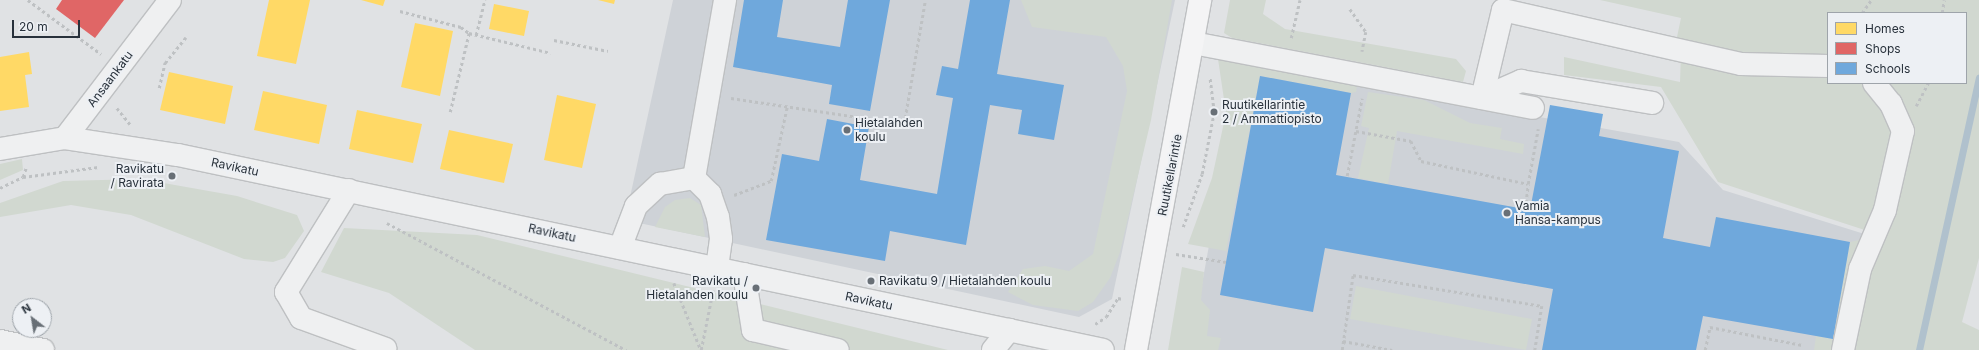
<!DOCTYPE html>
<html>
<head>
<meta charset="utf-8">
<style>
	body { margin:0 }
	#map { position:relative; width:1979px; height:350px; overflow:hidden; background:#e0e2e4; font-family:Inter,sans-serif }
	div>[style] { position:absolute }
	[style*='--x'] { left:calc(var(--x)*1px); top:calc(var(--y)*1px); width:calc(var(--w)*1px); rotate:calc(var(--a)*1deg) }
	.built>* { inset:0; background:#ced2d7 }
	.green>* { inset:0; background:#d1d8d0 }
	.homes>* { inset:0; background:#ffd966 }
	.shops>* { inset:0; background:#e06666 }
	.schools>* { inset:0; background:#6fa8dc }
	.stream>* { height:7px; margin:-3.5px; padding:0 3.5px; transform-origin:3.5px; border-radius:3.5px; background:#b0c1cd }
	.path>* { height:2.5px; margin-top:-1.25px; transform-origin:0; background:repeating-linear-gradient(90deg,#bec1c3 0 3px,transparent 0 6px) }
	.roads { filter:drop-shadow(1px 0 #bec0c2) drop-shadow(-1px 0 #bec0c2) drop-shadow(0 1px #bec0c2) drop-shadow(0 -1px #bec0c2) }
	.minor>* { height:22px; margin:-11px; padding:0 11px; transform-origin:11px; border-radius:11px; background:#eff0f1 }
	.major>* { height:22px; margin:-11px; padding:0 11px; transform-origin:11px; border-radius:11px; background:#f4f4f5 }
	.dots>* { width:11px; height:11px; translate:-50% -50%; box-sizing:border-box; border:2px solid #edf0f4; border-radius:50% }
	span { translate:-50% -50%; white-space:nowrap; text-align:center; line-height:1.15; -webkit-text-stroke:4px #edf0f4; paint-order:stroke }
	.street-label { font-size:12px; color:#28313b }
	.poi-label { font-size:12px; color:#28313b }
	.left { translate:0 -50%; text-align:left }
	.right { translate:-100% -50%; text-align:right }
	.legend { position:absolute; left:1827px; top:12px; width:140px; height:72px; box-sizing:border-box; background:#edf0f4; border:1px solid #9ea4aa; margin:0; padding:5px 7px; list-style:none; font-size:12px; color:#28313b }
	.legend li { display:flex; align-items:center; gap:8px; height:20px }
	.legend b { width:20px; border:1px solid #9ea4aa }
	.north { position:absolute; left:12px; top:298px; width:40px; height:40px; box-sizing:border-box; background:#edf0f4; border:1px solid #9ea4aa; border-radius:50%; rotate:329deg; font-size:11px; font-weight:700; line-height:16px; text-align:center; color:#28313b }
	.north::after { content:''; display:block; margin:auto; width:14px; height:18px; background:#686f76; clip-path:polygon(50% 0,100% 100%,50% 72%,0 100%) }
	.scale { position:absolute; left:12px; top:20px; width:68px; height:18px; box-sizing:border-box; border:2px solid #28313b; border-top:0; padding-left:5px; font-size:12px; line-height:14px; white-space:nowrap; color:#28313b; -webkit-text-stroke:3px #edf0f4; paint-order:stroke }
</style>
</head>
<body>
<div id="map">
	<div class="built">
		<i style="clip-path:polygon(673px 0,1175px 0,1112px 299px,1079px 317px,625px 220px)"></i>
		<i style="clip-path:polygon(1242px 64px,1679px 142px,1723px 190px,1874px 237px,1856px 350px,1190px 350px)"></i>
	</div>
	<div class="green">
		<i style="clip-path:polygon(1021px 0,1172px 0,1151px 120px,1120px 252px,1110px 278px,1093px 302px,1078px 311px,1033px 305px,1008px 292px,1023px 269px,1045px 266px,1069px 271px,1093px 254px,1127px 91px,1123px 66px,1106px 37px,1032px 27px)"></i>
		<i style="clip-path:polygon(1230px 0,1266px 0,1263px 14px,1285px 29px,1456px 59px,1466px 71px,1463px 82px,1232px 38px,1224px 33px)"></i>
		<i style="clip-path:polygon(evenodd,1600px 0,1979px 0,1979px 258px,1962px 322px,1979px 330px,1979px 350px,1814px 350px,1816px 336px,1833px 339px,1850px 242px,1880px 235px,1718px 182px,1661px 87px,1564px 75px,1564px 57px,1680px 82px,1681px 53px,1677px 37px,1681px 18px,1600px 0,1828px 13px,1966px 13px,1966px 83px,1828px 83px,1828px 13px)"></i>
		<i style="clip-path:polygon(1218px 59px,1358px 80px,1356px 92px,1351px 93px,1260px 76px,1226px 251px,1188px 244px,1212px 178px,1226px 113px)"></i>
		<i style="clip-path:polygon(1368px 92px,1424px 100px,1470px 123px,1502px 128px,1500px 139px,1524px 144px,1523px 154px,1397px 131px,1388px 184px,1358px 178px,1369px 128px,1361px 126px)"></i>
		<i style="clip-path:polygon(22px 159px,23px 170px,0 180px,0 164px)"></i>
		<i style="clip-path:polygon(141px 179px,237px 196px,297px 215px,304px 231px,285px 258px,273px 262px,244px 259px,131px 215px,71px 205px,0 217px,0 203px,63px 181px)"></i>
		<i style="clip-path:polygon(690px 198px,701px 205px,705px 237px,655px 227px,665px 207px,675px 200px)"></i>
		<i style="clip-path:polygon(344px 228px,477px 235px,948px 350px,475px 350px,389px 293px,321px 272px)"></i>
		<i style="clip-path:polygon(1182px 267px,1204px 272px,1201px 300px,1210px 310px,1207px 336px,1221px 338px,1218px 350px,1168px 350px)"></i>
		<i style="clip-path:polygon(1356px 286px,1532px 319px,1526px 350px,1350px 319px)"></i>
	</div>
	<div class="homes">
		<i style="clip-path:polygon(269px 0,310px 0,296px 64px,257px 56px)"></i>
		<i style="clip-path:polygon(361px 0,385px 0,383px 6px)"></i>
		<i style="clip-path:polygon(598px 0,615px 0,614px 4px)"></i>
		<i style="clip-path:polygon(494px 4px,529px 11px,524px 36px,489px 29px)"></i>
		<i style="clip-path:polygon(415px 23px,453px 31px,440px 96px,401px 87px)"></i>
		<i style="clip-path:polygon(29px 52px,32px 74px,25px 75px,29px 107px,0 111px,0 57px)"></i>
		<i style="clip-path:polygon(169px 72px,233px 86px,225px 124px,160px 110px)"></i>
		<i style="clip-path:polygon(263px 91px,327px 105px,319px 144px,254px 130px)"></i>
		<i style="clip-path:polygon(557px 95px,596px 104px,582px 168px,544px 160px)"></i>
		<i style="clip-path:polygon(357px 110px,422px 124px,413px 163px,349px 149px)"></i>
		<i style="clip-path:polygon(449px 130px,513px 144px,504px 183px,440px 169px)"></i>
	</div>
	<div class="shops">
		<i style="clip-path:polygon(62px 0,124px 0,95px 38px,56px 9px)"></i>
	</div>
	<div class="schools">
		<i style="clip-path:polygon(744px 0,783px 0,777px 37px,840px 47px,848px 0,890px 0,870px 111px,829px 104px,832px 85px,733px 67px)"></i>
		<i style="clip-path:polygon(970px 0,1010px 0,997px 74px,1064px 85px,1054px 140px,1018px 134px,1022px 110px,990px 105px,966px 245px,890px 231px,885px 261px,766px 240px,782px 154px,819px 161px,827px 119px,869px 127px,860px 180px,937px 194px,953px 98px,936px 95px,942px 66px,958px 69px)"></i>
		<i style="clip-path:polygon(1260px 76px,1351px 93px,1336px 175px,1530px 210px,1550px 105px,1603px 114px,1599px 136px,1679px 151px,1663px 238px,1710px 247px,1716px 217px,1850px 242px,1833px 339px,1703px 316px,1696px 350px,1542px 350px,1553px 289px,1325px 248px,1313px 312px,1220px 295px)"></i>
	</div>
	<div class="stream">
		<i style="--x:1919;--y:350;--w:279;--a:-77.6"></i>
	</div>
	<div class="path">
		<i style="--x:28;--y:0;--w:91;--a:36.5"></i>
		<i style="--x:1350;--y:9;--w:28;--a:55"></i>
		<i style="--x:1366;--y:32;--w:20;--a:101"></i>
		<i style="--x:400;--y:11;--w:63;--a:14.7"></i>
		<i style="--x:461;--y:27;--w:10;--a:37"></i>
		<i style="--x:1862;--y:13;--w:16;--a:-55"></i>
		<i style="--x:1942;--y:13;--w:13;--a:-81"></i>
		<i style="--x:476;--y:35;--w:36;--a:-76"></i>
		<i style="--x:1291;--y:38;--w:39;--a:-77"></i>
		<i style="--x:554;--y:40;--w:55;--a:11.5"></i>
		<i style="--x:159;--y:88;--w:26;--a:-77"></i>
		<i style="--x:165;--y:63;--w:33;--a:-51"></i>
		<i style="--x:731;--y:98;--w:175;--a:8.5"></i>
		<i style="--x:904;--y:124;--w:125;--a:-80.3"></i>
		<i style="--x:1916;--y:106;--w:26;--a:-62"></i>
		<i style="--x:117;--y:108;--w:21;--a:51"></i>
		<i style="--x:450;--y:112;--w:81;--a:-76.5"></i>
		<i style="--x:469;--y:33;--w:84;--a:13.7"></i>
		<i style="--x:1356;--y:131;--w:56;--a:10.3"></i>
		<i style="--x:1411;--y:141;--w:22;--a:63"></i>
		<i style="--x:1421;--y:161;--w:109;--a:12.1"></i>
		<i style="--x:1528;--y:184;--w:56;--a:-79.7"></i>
		<i style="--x:1347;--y:176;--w:79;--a:-79.1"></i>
		<i style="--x:23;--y:177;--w:9;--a:-72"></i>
		<i style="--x:0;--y:188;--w:25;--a:-26"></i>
		<i style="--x:23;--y:177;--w:76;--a:-7.6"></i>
		<i style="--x:734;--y:195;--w:40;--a:-21"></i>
		<i style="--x:771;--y:181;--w:76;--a:-77.8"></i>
		<i style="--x:1525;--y:209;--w:25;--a:-83"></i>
		<i style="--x:387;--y:223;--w:271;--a:28"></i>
		<i style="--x:1183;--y:227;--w:56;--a:-70.3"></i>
		<i style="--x:1202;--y:174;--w:63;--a:-79"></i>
		<i style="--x:1214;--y:112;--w:34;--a:-97"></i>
		<i style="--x:1176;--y:254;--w:51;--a:9.1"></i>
		<i style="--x:674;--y:283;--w:72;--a:68.1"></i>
		<i style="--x:1095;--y:324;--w:13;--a:-32"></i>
		<i style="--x:1106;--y:317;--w:22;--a:-58"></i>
		<i style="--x:1118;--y:298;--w:5;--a:11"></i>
		<i style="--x:1343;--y:341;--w:50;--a:10.4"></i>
		<i style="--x:701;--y:350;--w:61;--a:-78.7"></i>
		<i style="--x:1342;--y:350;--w:76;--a:-81.7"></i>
		<i style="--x:1353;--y:275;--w:192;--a:9.3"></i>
		<i style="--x:1542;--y:306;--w:45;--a:99"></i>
		<i style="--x:1705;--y:350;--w:24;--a:-78"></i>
		<i style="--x:1710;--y:327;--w:94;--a:11.1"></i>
	</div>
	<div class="roads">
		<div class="minor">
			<i style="--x:1193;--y:43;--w:346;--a:10.8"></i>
			<i style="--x:1482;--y:98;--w:90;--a:-76.6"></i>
			<i style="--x:1503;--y:10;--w:244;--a:12.8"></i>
			<i style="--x:1741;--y:64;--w:87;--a:1.3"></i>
			<i style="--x:1482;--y:98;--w:43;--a:-23.6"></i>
			<i style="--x:1521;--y:81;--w:133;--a:9.5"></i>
			<i style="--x:65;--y:138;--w:173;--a:-52.7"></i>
			<i style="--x:0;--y:149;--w:66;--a:-9.6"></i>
			<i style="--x:65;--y:138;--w:114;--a:8.6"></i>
			<i style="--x:178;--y:155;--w:945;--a:11.9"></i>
			<i style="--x:694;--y:178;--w:181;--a:-80.1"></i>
			<i style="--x:349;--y:190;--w:120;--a:121.7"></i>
			<i style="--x:286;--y:292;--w:30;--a:60"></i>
			<i style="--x:301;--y:318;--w:90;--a:20"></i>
			<i style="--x:620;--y:248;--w:45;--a:-69.1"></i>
			<i style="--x:636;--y:206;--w:33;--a:-43"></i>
			<i style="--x:660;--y:184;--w:35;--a:-10"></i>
			<i style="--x:694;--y:178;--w:23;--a:45"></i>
			<i style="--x:710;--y:194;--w:24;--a:71"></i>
			<i style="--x:718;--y:217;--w:22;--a:82"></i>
			<i style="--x:721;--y:239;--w:29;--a:98"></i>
			<i style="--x:744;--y:274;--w:57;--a:80.9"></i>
			<i style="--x:753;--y:330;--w:87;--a:13.2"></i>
			<i style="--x:0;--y:341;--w:44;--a:11.8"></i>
			<i style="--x:993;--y:350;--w:26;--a:-51"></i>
			<i style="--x:1843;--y:350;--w:83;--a:-78.1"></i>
			<i style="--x:1860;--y:269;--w:64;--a:-67"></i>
			<i style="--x:1885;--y:210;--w:81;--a:-77.2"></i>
			<i style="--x:1903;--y:131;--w:30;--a:-114"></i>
			<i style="--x:1891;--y:104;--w:27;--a:-129"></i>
		</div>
		<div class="major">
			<i style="--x:1136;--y:350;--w:356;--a:-79.6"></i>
		</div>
	</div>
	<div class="dots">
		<i style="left:1214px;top:112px;background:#686f76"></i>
		<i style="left:847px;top:130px;background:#686f76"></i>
		<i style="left:172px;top:176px;background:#686f76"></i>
		<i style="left:1507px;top:213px;background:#686f76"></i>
		<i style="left:871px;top:281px;background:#686f76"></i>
		<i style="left:756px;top:288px;background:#686f76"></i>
	</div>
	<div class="street-label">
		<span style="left:110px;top:79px;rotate:-53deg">Ansaankatu</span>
		<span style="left:235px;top:167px;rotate:12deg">Ravikatu</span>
		<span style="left:1170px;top:175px;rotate:-79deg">Ruutikellarintie</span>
		<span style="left:552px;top:233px;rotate:12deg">Ravikatu</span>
		<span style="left:869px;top:301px;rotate:12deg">Ravikatu</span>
	</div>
	<div class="poi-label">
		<span class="left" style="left:1222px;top:112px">Ruutikellarintie<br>2 / Ammattiopisto</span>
		<span class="left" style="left:855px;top:130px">Hietalahden<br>koulu</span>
		<span class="right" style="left:164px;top:176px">Ravikatu<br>/ Ravirata</span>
		<span class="left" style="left:1515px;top:213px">Vamia<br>Hansa-kampus</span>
		<span class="right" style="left:748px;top:288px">Ravikatu /<br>Hietalahden koulu</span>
		<span class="left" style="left:879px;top:281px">Ravikatu 9 / Hietalahden koulu</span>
	</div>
	<ul class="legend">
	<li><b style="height:11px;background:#ffd966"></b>Homes</li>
	<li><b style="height:11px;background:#e06666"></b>Shops</li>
	<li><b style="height:11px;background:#6fa8dc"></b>Schools</li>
	</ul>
	<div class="north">N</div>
	<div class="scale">20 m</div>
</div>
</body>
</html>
